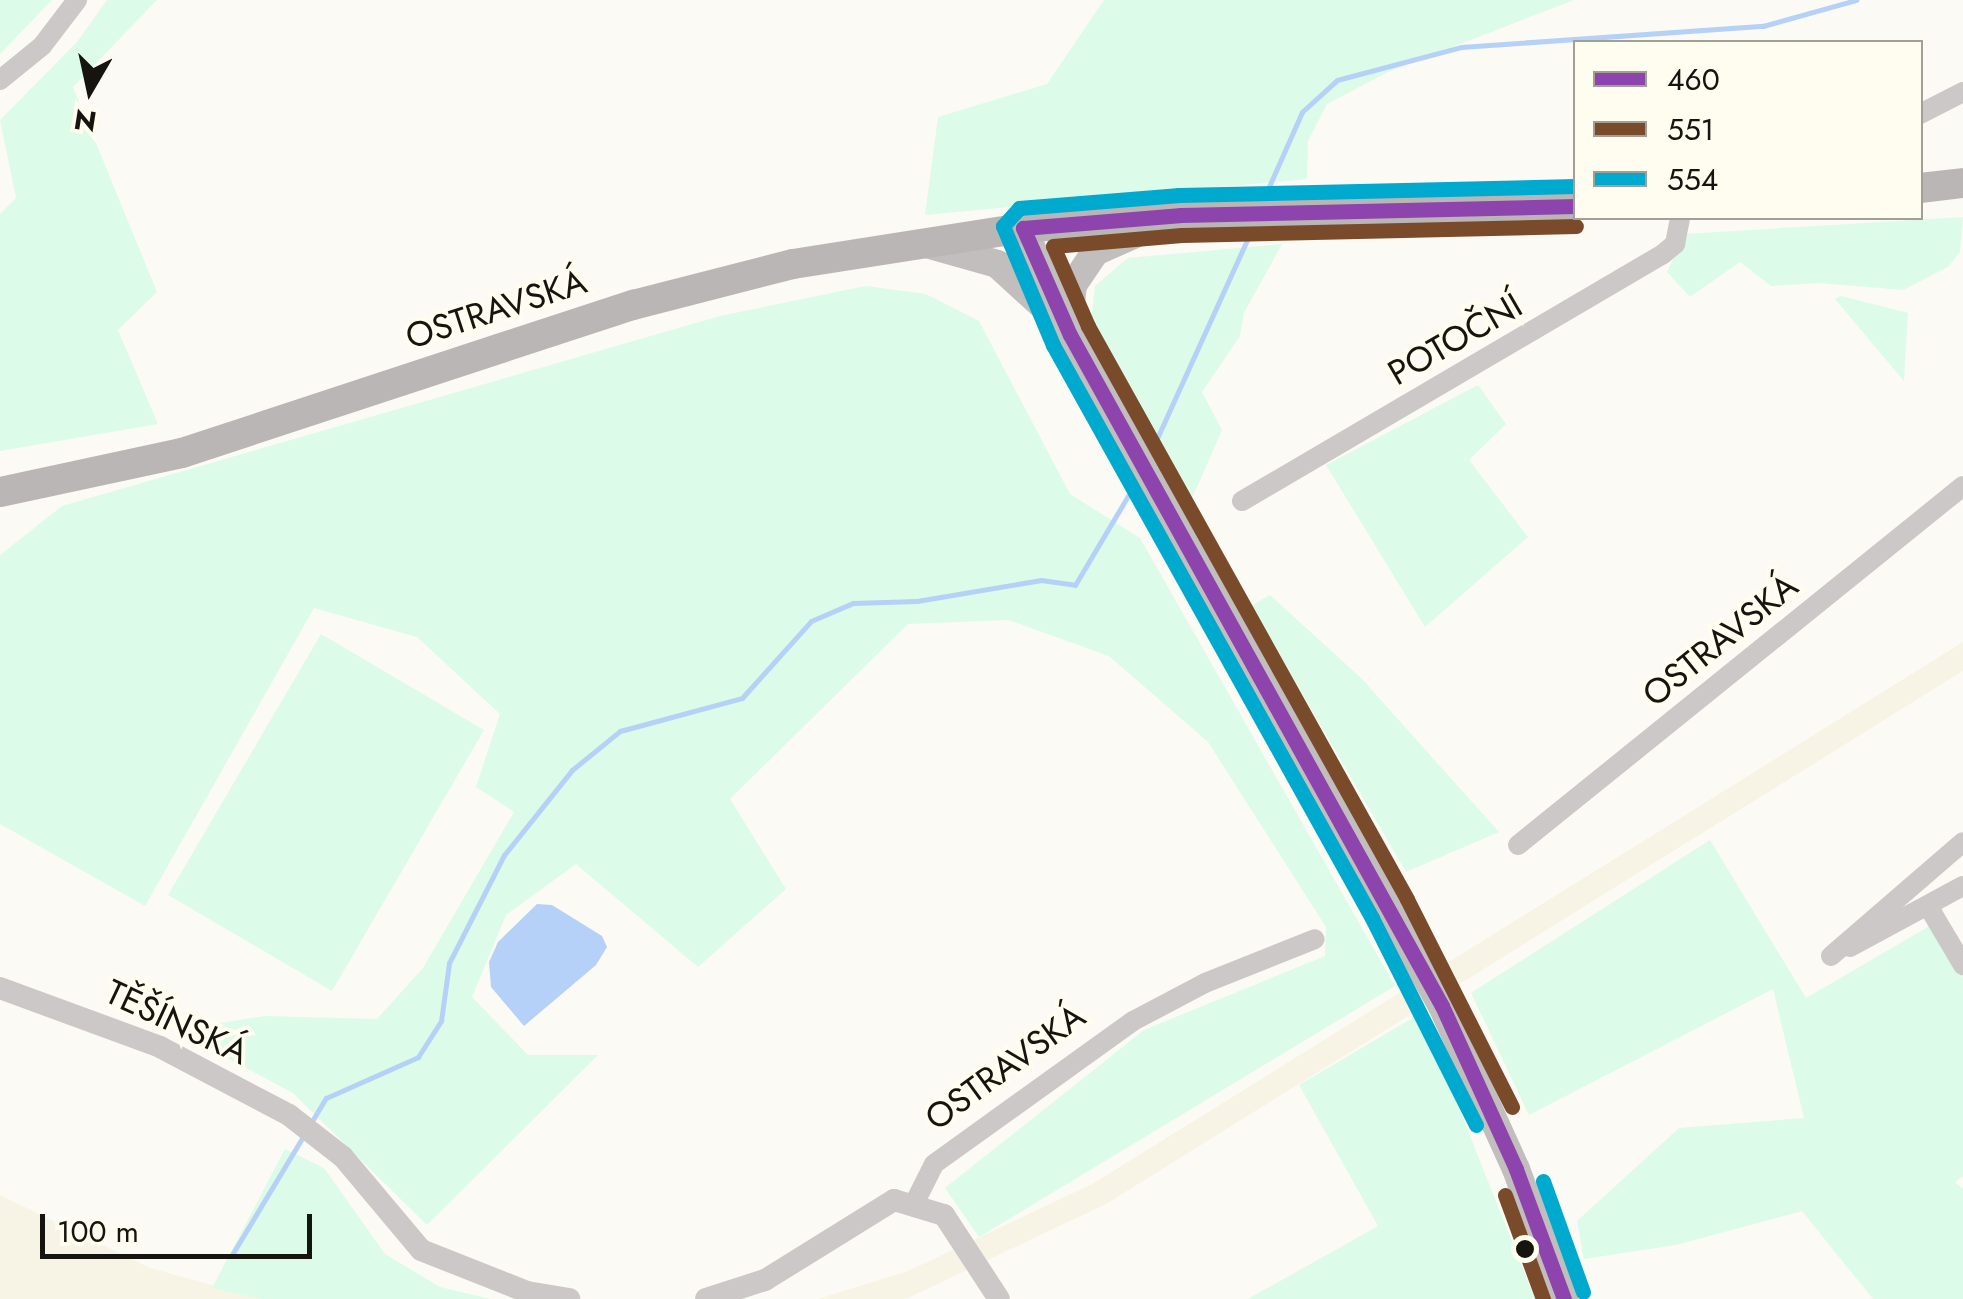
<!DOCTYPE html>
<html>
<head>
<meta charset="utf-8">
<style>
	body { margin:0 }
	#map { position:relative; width:1963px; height:1299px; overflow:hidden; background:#fcfaf4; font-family:Jost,sans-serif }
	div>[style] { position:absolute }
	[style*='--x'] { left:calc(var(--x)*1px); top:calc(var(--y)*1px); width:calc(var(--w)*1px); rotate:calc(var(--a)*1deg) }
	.built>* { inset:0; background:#f8f4e5 }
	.green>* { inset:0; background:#ddfbe9 }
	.water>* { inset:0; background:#b5d1f7 }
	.stream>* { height:5px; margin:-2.5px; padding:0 2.5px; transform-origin:2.5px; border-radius:2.5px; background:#b5d1f7 }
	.minor>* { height:20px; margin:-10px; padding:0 10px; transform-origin:10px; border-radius:10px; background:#cbc8c7 }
	.tertiary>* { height:22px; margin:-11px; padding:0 11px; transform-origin:11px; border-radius:11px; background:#cbc8c7 }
	.secondary>* { height:28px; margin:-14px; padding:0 14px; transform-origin:14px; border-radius:14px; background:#c1bebd }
	.primary>* { height:30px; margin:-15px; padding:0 15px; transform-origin:15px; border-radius:15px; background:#bab6b5 }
	.bus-1>* { height:15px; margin:-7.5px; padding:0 7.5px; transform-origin:7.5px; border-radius:7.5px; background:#8e44ad }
	.bus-2>* { height:15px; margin:-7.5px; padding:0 7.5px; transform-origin:7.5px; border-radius:7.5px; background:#7a4b2a }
	.bus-3>* { height:15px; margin:-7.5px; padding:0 7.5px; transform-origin:7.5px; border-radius:7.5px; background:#00a9ce }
	.dots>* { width:28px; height:28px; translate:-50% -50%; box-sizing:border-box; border:5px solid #fffcf0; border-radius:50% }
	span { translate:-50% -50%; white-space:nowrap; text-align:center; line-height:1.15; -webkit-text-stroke:8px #fffcf0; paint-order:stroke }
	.street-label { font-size:35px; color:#15140f }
	.legend { position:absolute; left:1573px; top:40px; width:350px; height:180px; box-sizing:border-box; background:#fffcf0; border:2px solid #a19f96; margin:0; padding:12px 18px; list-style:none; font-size:30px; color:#15140f }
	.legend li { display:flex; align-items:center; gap:20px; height:50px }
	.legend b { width:50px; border:2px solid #a19f96 }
	.north { position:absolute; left:40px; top:40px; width:100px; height:100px; -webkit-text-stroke:8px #fffcf0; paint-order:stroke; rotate:189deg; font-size:28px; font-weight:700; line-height:40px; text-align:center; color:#15140f }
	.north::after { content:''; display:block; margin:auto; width:35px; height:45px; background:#15140f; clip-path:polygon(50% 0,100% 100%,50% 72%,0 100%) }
	.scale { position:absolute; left:40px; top:1214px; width:272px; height:45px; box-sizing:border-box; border:5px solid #15140f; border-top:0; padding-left:12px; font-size:30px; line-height:35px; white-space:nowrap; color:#15140f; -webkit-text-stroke:8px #fffcf0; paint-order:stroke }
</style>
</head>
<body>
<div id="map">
	<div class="built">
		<i style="clip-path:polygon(1963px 642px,1963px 671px,1106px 1204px,906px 1299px,818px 1299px,908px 1271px,1094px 1183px)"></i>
		<i style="clip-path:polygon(0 1195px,150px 1268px,262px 1299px,0 1299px)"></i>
	</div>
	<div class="green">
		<i style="clip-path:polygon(0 0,52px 0,0 54px)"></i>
		<i style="clip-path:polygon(107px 0,157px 0,73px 87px,157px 292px,118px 330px,158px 424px,0 451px,0 214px,16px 198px,0 120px,77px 42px)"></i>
		<i style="clip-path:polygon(1104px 0,1574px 0,1388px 72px,1327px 104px,1308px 141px,1307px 179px,925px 215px,938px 117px,1047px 84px)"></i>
		<i style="clip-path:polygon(1963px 217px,1960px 252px,1948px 267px,1903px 290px,1820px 283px,1771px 286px,1740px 262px,1690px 297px,1667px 272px,1685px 234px)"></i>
		<i style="clip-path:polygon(1282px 244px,1244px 313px,1240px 336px,1202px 392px,1222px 430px,1190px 503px,1090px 332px,1095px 286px,1128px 258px)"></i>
		<i style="clip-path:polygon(866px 286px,926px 294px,979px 321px,1070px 494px,1140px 538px,1395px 986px,979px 1237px,945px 1188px,1144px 1030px,1325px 956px,1326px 927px,1208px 742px,1109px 656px,1008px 620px,908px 624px,730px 799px,786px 889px,698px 967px,576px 864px,506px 915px,472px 997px,528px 1055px,598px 1055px,427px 1225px,293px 1093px,212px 1050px,215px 1024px,264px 1016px,377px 1019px,423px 968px,514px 812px,476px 787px,500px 714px,417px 637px,314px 608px,145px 906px,0 824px,0 555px,62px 506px,720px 316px)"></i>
		<i style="clip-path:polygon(1841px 296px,1908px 313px,1904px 381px,1835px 299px)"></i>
		<i style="clip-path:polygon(1478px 385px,1506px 424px,1469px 460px,1528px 537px,1425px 627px,1326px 465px)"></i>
		<i style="clip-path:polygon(1270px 595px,1362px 679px,1499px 832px,1406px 872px,1251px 606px)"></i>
		<i style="clip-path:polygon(321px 634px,484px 730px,332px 991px,168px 895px)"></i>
		<i style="clip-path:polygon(1710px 840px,1806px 998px,1933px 924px,1963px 977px,1963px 1176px,1955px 1182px,1963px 1189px,1963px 1299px,1873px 1299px,1802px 1211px,1676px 1245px,1584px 1259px,1577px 1221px,1679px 1128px,1804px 1118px,1773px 989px,1529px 1115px,1471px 993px)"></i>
		<i style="clip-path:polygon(1421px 1013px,1535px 1299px,1248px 1299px,1378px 1226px,1299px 1085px)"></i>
		<i style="clip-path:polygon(285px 1149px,324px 1168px,385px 1254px,440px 1287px,491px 1299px,262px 1299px,212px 1288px)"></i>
	</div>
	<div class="water">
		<i style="clip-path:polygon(537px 904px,552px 905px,602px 936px,607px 947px,596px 965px,524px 1026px,491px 987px,489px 962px,498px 942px)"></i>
	</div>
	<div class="stream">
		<i style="--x:1263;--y:200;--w:96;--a:-66.1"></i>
		<i style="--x:1302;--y:112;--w:47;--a:-42.4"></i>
		<i style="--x:1337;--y:80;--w:128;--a:-14.9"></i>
		<i style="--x:1461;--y:47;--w:303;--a:-4"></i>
		<i style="--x:1763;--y:26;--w:97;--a:-15.6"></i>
		<i style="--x:1149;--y:456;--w:254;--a:-65.6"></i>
		<i style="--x:312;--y:1121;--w:27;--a:-59"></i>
		<i style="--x:326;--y:1098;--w:101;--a:-24"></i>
		<i style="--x:418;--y:1057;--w:43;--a:-57.4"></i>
		<i style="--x:441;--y:1021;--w:59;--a:-82.1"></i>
		<i style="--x:449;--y:963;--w:121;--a:-63"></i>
		<i style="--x:504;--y:855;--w:109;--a:-51.3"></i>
		<i style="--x:572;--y:770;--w:62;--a:-39.1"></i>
		<i style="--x:620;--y:731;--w:126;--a:-15.1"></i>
		<i style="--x:742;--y:698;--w:103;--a:-48.1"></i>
		<i style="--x:811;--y:621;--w:46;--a:-23.2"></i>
		<i style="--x:853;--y:603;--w:64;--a:-1.8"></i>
		<i style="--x:917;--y:601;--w:126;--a:-9.6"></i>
		<i style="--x:1041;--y:580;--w:34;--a:8"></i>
		<i style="--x:1075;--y:585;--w:123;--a:-59.3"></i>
		<i style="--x:233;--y:1253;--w:138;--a:-59"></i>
	</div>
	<div class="minor">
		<i style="--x:0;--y:80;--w:54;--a:-39"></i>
		<i style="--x:42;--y:46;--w:58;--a:-52.7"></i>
		<i style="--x:1920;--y:114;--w:48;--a:-27.1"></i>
		<i style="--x:1242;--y:501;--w:488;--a:-30.4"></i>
		<i style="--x:1663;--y:254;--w:16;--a:-40"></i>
		<i style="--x:1675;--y:244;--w:26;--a:-79"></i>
		<i style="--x:1518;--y:845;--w:572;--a:-38.89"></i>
		<i style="--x:1928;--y:906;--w:69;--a:59.3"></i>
		<i style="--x:1850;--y:947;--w:128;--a:-28.4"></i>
		<i style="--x:1831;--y:956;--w:174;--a:-40.8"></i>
		<i style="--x:915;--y:1202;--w:42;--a:-63.4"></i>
		<i style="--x:934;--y:1164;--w:245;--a:-35.7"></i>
		<i style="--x:1133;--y:1021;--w:81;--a:-27.8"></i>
		<i style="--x:1205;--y:983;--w:118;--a:-21.8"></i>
	</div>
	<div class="tertiary">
		<i style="--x:0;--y:988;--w:171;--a:20.2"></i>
		<i style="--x:160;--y:1047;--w:146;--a:27.8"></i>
		<i style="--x:289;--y:1115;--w:68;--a:37.9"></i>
		<i style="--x:343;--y:1157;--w:121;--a:50"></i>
		<i style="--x:421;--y:1250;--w:114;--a:21.6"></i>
		<i style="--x:527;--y:1292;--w:43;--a:9.5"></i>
		<i style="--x:706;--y:1299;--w:62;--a:-17.9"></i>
		<i style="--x:765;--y:1280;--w:152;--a:-31.8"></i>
		<i style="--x:894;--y:1200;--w:52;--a:16.7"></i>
		<i style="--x:944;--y:1215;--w:100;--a:56.8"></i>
	</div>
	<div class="secondary">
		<i style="--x:1023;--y:228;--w:117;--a:66.3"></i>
		<i style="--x:1070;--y:335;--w:767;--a:61"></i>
		<i style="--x:1442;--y:1006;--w:179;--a:65.6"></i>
		<i style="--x:1516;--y:1169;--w:139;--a:69.7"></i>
		<i style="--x:930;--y:245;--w:70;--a:15.8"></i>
		<i style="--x:997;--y:264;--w:77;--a:42.4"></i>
		<i style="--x:1068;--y:330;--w:45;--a:-83.7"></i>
		<i style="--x:1073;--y:285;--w:40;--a:-56"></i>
		<i style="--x:1095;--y:252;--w:77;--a:-23.9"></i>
	</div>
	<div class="primary">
		<i style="--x:1920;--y:188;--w:43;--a:-6.6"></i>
		<i style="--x:0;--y:492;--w:186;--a:-12.1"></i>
		<i style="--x:182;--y:453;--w:475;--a:-18.2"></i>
		<i style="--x:633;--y:305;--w:165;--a:-14.4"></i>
		<i style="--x:793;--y:264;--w:233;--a:-8.9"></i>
		<i style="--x:1023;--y:228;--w:159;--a:-4.7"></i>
		<i style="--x:1181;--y:215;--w:395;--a:-1.3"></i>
	</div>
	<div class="bus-1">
		<i style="--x:1564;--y:1299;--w:139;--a:-110.3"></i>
		<i style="--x:1516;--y:1169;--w:179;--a:-114.4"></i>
		<i style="--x:1442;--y:1006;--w:767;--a:-119"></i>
		<i style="--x:1070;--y:335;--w:117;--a:-113.7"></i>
		<i style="--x:1023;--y:228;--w:159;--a:-4.7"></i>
		<i style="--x:1181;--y:215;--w:395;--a:-1.3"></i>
	</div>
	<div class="bus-2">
		<i style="--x:1512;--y:1107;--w:233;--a:-116.8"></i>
		<i style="--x:1407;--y:899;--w:656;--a:-119.11"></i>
		<i style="--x:1088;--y:326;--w:87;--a:-113.6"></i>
		<i style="--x:1053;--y:246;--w:129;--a:-4.9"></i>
		<i style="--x:1182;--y:235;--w:394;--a:-1.3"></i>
		<i style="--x:1505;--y:1195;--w:111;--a:69.9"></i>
	</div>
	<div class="bus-3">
		<i style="--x:1476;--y:1125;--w:232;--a:-116.7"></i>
		<i style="--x:1372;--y:918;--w:656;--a:-119.11"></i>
		<i style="--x:1053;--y:345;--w:129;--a:-112.8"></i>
		<i style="--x:1003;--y:226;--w:24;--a:-48"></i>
		<i style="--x:1019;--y:208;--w:161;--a:-4.6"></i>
		<i style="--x:1179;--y:195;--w:397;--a:-1.3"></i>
		<i style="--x:1543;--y:1181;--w:118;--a:70.2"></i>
	</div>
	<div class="dots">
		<i style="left:1525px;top:1249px;background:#15140f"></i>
	</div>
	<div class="street-label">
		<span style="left:496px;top:309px;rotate:-18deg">OSTRAVSKÁ</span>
		<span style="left:1455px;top:339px;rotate:-30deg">POTOČNÍ</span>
		<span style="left:1720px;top:640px;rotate:-39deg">OSTRAVSKÁ</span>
		<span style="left:177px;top:1022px;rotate:25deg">TĚŠÍNSKÁ</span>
		<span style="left:1005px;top:1067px;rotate:-36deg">OSTRAVSKÁ</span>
	</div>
	<ul class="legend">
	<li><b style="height:12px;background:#8e44ad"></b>460</li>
	<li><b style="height:12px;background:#7a4b2a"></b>551</li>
	<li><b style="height:12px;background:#00a9ce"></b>554</li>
	</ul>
	<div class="north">N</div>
	<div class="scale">100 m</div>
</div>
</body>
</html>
